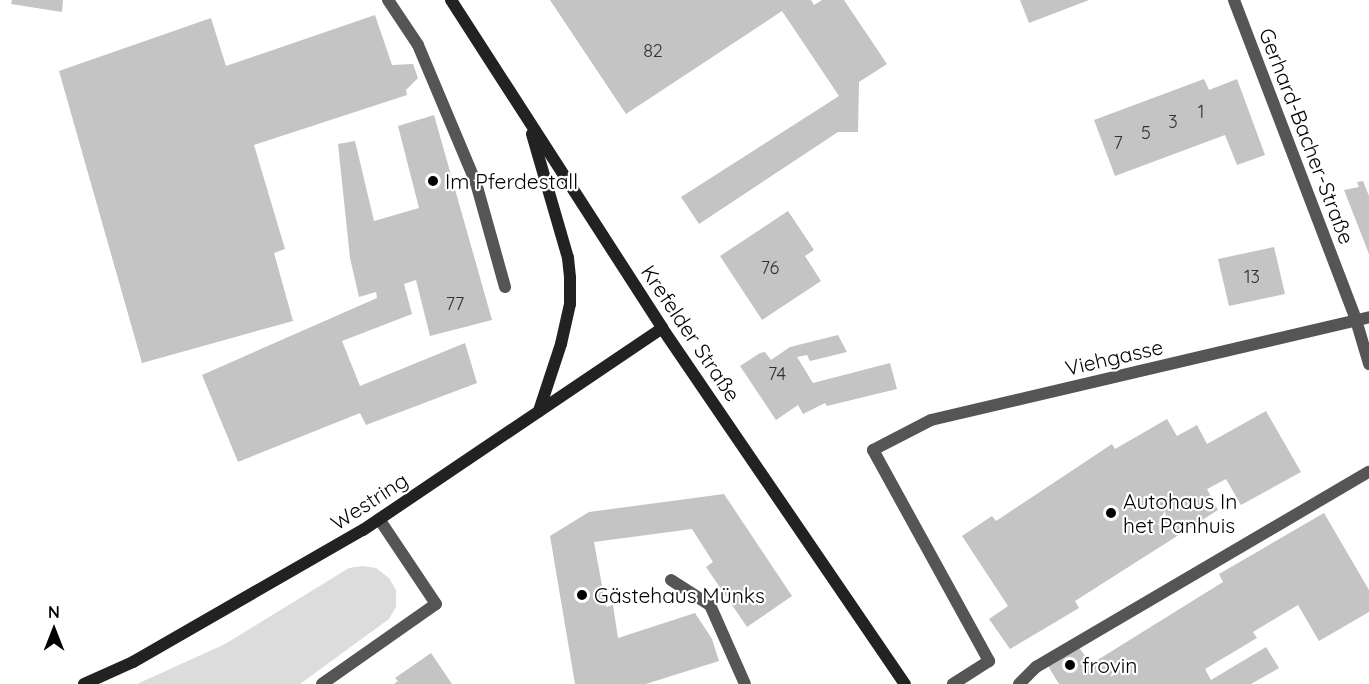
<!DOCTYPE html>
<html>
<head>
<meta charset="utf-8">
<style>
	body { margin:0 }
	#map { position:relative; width:1369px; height:684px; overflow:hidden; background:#fff; font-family:Quicksand,sans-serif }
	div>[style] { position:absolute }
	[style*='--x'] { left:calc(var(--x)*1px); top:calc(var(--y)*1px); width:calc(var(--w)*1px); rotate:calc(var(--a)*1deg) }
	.green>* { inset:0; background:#dcdcdc }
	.building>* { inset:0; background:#c4c4c4 }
	.service>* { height:12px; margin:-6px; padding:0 6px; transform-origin:6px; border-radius:6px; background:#555 }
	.minor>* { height:12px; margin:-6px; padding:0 6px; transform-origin:6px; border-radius:6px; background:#555 }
	.secondary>* { height:12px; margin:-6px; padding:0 6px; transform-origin:6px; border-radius:6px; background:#222 }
	.dots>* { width:16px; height:16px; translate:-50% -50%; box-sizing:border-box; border:3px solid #fff; border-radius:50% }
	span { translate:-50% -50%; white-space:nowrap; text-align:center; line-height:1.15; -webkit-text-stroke:4.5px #fff; paint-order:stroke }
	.number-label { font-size:18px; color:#313131 }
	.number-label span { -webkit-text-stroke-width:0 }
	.street-label { font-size:21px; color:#000 }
	.poi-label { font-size:21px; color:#000 }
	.left { translate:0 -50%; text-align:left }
	.north { position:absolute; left:24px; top:600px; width:60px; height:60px; -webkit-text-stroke:4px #fff; paint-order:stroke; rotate:0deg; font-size:16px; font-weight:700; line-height:24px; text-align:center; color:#000 }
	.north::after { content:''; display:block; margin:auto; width:21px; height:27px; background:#000; clip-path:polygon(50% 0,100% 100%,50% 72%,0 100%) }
</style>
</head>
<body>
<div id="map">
	<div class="green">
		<i style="clip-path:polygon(363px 566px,376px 568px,389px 578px,396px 590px,396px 607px,389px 619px,300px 684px,137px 684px,225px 644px,349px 568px)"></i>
	</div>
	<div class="building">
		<i style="clip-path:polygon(12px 0,63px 0,62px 12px,11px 4px)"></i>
		<i style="clip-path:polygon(550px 0,811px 0,814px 5px,822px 0,844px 0,887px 64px,859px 82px,858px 132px,838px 132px,699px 224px,681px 197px,839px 96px,782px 11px,626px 114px)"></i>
		<i style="clip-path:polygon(1020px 0,1089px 0,1029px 23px)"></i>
		<i style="clip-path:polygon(375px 15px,392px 65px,413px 64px,418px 78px,406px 90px,407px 95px,254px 145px,285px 249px,274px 253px,293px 321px,142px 363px,59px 71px,211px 18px,226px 66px)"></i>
		<i style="clip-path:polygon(1204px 79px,1209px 90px,1237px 79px,1265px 155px,1237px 165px,1225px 135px,1115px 176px,1094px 120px)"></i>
		<i style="clip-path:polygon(434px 115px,492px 320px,430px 336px,416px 280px,404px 284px,412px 314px,342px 341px,360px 386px,465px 343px,477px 383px,366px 425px,360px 413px,238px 462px,202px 375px,377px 298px,376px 292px,359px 297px,350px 258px,338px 144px,355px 141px,374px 221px,419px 208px,398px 126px)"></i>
		<i style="clip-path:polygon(1363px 181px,1369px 196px,1369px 254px,1344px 190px,1359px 187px,1357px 182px)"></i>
		<i style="clip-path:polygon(788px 211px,814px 250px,805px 256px,821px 281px,762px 320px,720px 256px)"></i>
		<i style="clip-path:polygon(1274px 247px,1285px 294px,1229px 306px,1218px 259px)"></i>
		<i style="clip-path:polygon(838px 335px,847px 352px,810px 361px,807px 355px,797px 357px,813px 383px,890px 363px,897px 389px,827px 406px,825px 403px,803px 414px,798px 405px,776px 420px,740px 366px,760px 353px,765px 352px,771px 360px,790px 347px)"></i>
		<i style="clip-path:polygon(1266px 411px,1301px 472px,1241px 505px,1226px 479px,1207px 489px,1218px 510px,1075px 601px,1079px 608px,1010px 649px,989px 619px,1008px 606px,962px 536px,992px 516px,996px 521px,1112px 444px,1115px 449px,1167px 419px,1177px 436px,1197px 425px,1207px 444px)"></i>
		<i style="clip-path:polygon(724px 494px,792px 596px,747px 627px,706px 567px,713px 562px,692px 529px,594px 542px,606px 607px,613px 605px,618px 638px,695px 613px,712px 639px,719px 661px,646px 684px,575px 684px,550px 536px,589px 512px)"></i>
		<i style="clip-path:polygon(1324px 513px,1369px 590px,1369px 612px,1319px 641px,1298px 605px,1253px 632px,1257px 638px,1205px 669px,1211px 680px,1266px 647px,1279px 668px,1251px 684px,1059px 684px,1048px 666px,1078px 646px,1091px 664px,1223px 582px,1219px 574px)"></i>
		<i style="clip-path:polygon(431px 653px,452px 684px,394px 684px,398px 681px,395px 678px)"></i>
	</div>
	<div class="service">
		<i style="--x:873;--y:450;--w:241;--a:61.2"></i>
		<i style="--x:989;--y:661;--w:43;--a:147.4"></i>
		<i style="--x:671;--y:580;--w:46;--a:32.7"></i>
		<i style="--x:710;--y:605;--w:86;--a:66.1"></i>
		<i style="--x:1019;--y:684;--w:24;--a:-45"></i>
		<i style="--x:1036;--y:667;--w:386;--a:-30.4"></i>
	</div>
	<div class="minor">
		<i style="--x:388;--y:0;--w:54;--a:56.3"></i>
		<i style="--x:418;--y:45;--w:150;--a:67.2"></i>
		<i style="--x:476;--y:183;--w:108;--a:74.4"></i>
		<i style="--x:1234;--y:0;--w:342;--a:69.1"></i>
		<i style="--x:1356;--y:320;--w:46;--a:73.5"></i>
		<i style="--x:873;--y:450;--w:65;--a:-27.3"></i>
		<i style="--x:931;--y:420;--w:450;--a:-13.2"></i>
		<i style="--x:322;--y:684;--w:139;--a:-35.1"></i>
		<i style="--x:436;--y:604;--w:102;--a:-123.8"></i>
	</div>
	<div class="secondary">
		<i style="--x:451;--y:0;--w:390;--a:57.2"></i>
		<i style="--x:662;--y:328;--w:431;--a:55.7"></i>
		<i style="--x:532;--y:134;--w:129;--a:73.8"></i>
		<i style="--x:568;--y:258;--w:20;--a:84"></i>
		<i style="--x:570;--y:278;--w:26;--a:90"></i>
		<i style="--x:570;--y:304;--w:41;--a:102.7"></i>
		<i style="--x:561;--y:344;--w:71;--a:108.2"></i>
		<i style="--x:84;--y:684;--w:54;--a:-24.2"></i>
		<i style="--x:133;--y:662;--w:265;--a:-29.9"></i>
		<i style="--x:363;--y:530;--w:361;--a:-34"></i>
	</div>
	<div class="dots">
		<i style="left:433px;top:181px;background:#000"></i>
		<i style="left:1111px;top:513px;background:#000"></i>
		<i style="left:582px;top:595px;background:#000"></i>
		<i style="left:1070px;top:665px;background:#000"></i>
	</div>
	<div class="number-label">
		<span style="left:653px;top:51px">82</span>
		<span style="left:1201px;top:112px">1</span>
		<span style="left:1173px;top:122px">3</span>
		<span style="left:1146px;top:133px">5</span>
		<span style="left:1118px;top:143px">7</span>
		<span style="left:770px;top:268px">76</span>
		<span style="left:1252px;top:277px">13</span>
		<span style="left:455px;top:304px">77</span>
		<span style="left:777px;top:374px">74</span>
	</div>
	<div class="street-label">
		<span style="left:1307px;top:136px;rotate:69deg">Gerhard-Bacher-Straße</span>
		<span style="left:691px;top:333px;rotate:56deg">Krefelder Straße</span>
		<span style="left:1114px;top:357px;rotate:-13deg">Viehgasse</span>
		<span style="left:369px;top:501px;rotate:-33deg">Westring</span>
	</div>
	<div class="poi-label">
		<span class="left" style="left:445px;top:181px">Im Pferdestall</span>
		<span class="left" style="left:1123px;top:513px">Autohaus In<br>het Panhuis</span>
		<span class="left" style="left:594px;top:595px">Gästehaus Münks</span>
		<span class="left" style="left:1082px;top:665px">frovin</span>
	</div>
	<div class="north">N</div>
</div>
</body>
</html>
